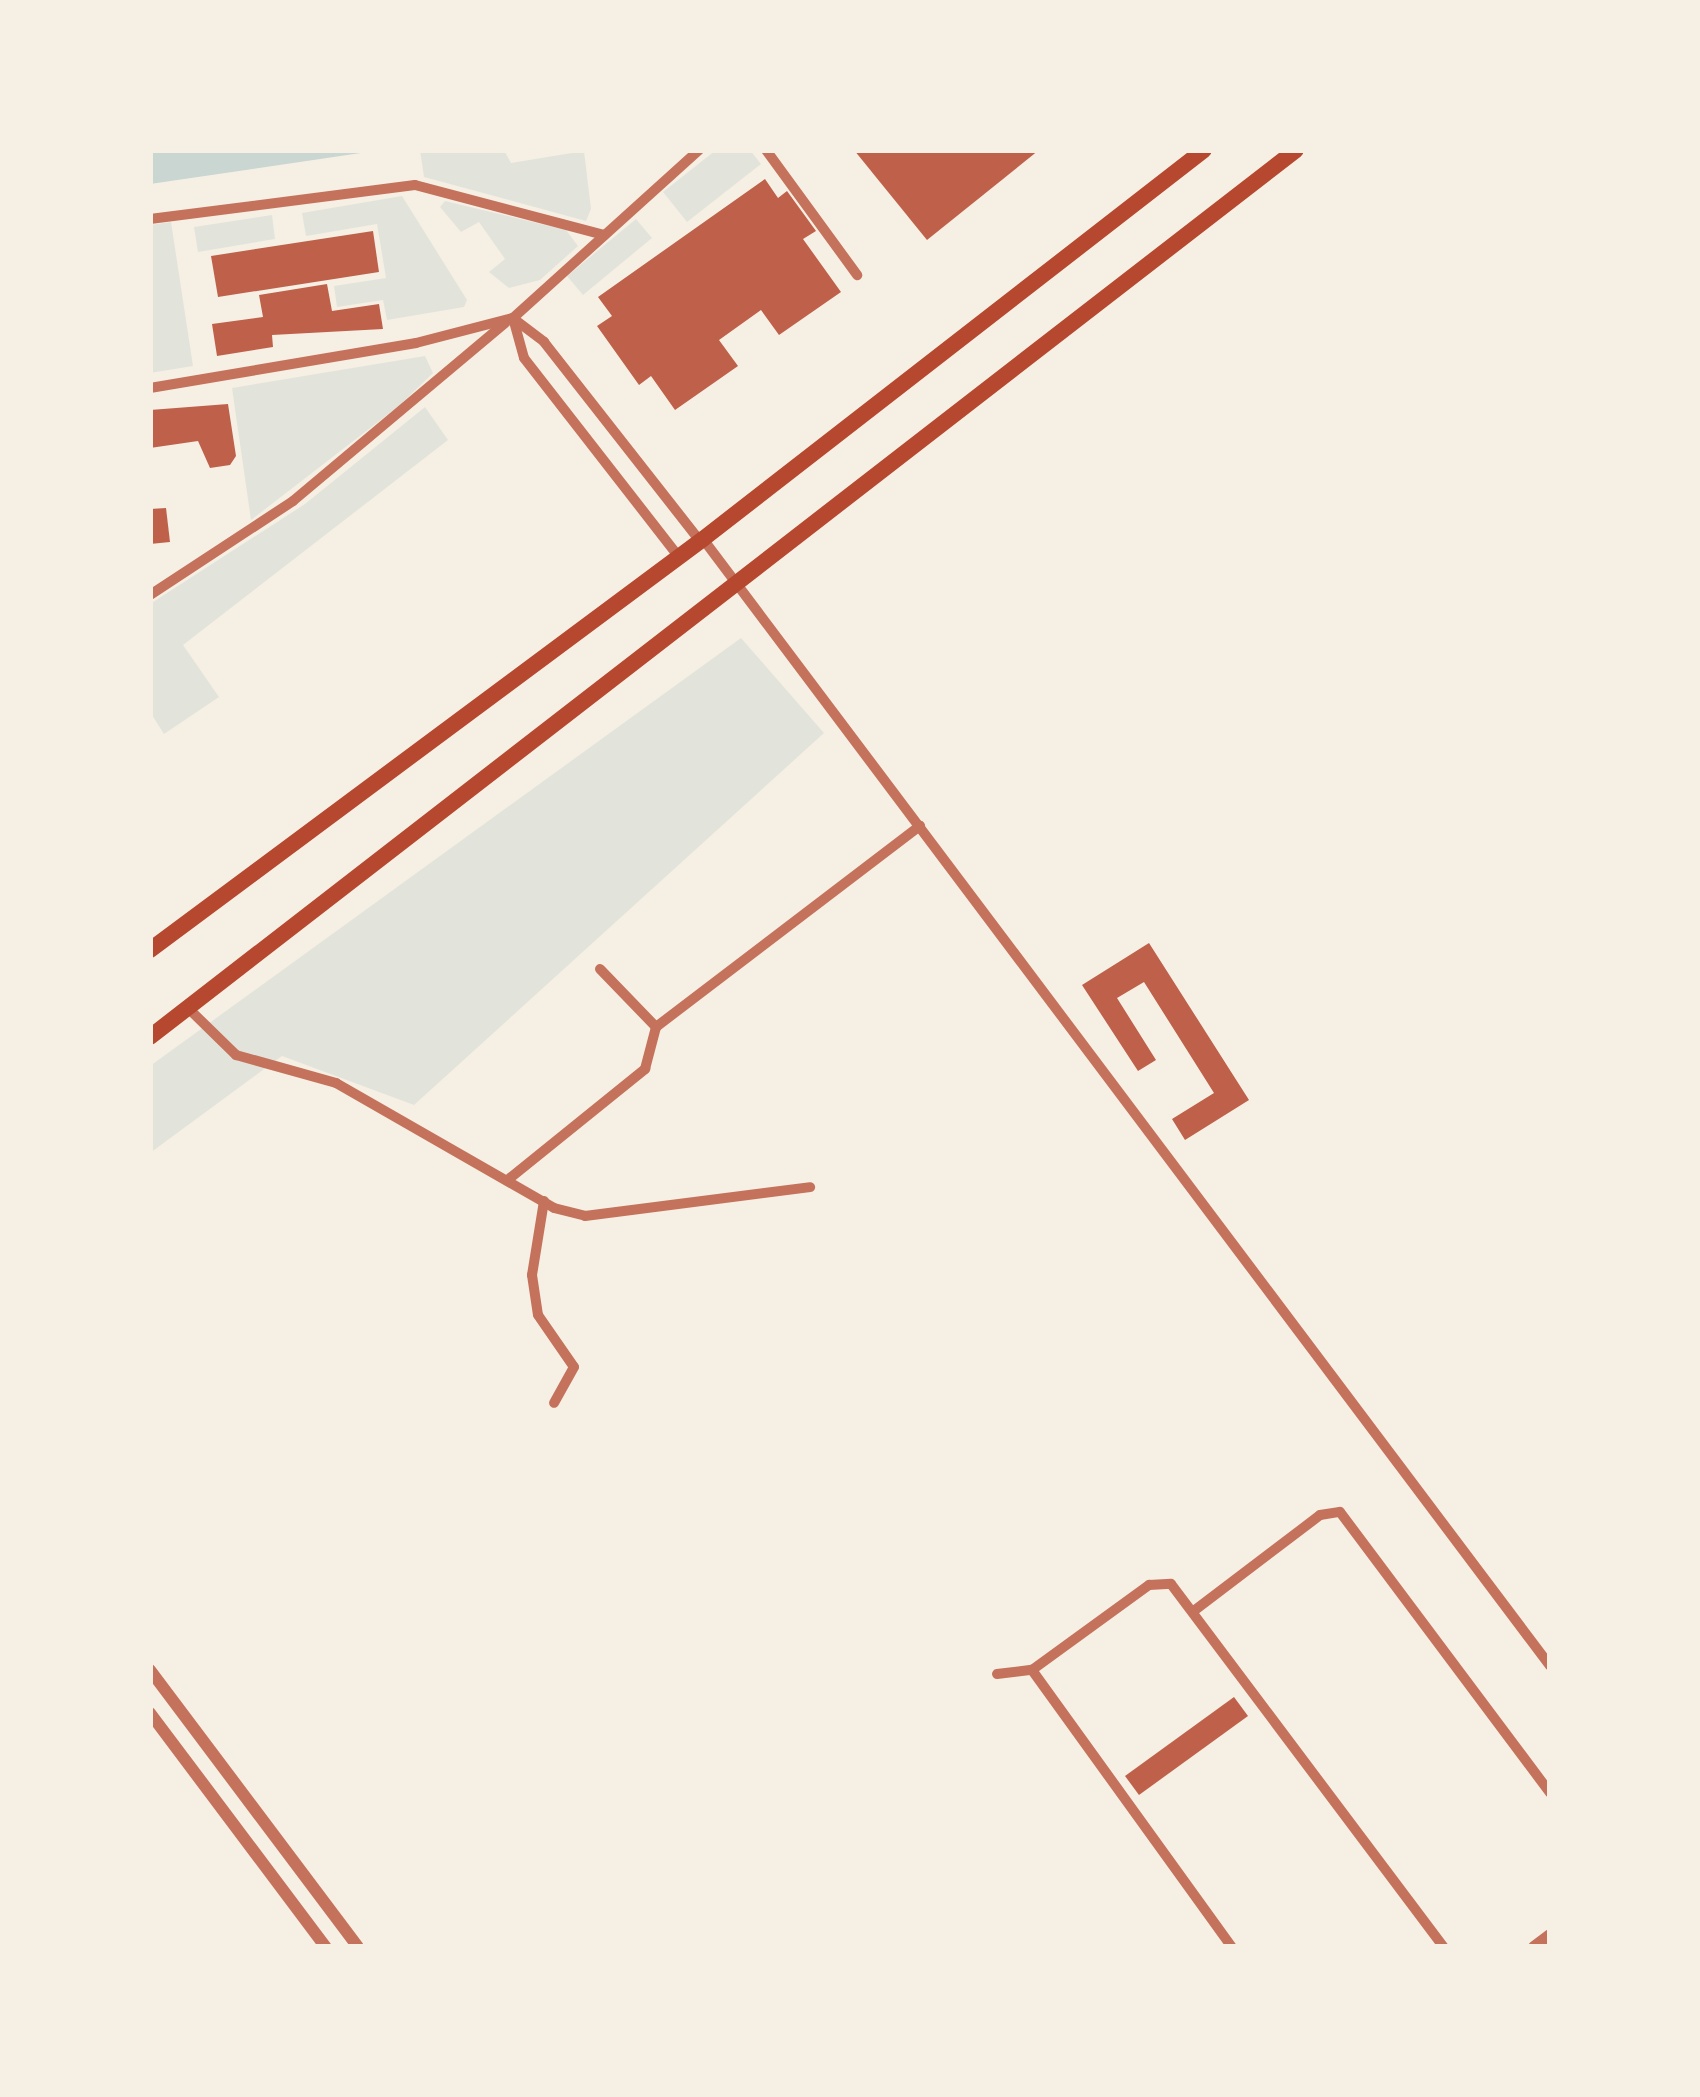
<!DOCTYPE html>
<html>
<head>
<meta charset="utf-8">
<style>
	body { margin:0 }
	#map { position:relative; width:1700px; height:2097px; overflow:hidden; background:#f6efe4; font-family:Quicksand,sans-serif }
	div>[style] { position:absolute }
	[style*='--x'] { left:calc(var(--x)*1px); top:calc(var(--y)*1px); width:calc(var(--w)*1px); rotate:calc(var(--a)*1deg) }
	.green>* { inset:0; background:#e2e4dc }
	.water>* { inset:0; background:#c9d6d2 }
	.building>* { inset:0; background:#bf614a }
	.minor>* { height:10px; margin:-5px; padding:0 5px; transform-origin:5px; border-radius:5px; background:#c5725c }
	.tertiary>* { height:12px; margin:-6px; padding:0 6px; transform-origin:6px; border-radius:6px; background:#c5725c }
	.primary>* { height:16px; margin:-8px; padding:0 8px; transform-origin:8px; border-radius:8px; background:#b5482f }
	span { translate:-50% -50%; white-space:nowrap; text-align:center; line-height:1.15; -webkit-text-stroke:12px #f6efe4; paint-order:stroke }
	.frame { position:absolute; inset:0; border:153px solid #f6efe4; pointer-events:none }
</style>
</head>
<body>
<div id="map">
	<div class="green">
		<i style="clip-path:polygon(420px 150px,504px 150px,511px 163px,584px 151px,591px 209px,586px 221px,424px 177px)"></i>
		<i style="clip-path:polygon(716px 150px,750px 150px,761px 164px,687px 222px,663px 192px)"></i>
		<i style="clip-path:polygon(402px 196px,467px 300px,464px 307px,387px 320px,383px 300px,337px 307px,334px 286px,386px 278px,377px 224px,306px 236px,302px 213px)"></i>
		<i style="clip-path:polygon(445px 201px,566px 230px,578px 246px,540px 280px,509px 288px,489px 272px,505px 259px,479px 222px,461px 232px,440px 207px)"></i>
		<i style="clip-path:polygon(272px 215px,275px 239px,198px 252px,194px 227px)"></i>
		<i style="clip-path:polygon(636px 219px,652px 238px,583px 295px,567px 276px)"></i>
		<i style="clip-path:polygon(171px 222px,193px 366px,150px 373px,150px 225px)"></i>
		<i style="clip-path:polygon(425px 356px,433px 373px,400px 405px,251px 520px,232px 388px)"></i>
		<i style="clip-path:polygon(425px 407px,448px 440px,183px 645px,219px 697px,164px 734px,150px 712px,150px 604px,305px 504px)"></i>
		<i style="clip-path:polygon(741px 638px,824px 733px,414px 1105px,282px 1056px,150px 1153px,150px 1066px)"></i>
	</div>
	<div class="water">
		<i style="clip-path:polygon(150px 150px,381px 150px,150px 184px)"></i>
	</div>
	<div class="building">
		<i style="clip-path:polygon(854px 150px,1039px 150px,927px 240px)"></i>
		<i style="clip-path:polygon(765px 179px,778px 198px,787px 191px,816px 231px,803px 239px,841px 292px,779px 335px,761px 310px,719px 340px,738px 366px,675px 410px,651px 376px,639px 385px,597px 326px,612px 316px,598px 297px)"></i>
		<i style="clip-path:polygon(373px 231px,379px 272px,218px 297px,211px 256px)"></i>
		<i style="clip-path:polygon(327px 284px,332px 311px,379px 304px,383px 329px,272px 335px,273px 347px,217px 356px,212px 324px,263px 317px,259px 295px)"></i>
		<i style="clip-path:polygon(228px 404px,236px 456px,230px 465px,210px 468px,198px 441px,150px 448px,150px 410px)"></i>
		<i style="clip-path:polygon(166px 508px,170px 542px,150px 544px,150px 509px)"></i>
		<i style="clip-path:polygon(1149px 943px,1249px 1100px,1185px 1140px,1172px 1119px,1214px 1093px,1144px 982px,1117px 998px,1156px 1060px,1138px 1071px,1082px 985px)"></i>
		<i style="clip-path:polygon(1234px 1697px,1248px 1716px,1139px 1795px,1125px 1776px)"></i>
	</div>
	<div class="minor">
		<i style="--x:766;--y:150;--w:155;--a:53.9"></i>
		<i style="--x:150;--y:219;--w:267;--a:-7.3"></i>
		<i style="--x:415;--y:185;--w:196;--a:14.8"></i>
		<i style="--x:513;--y:318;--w:41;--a:74.6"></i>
		<i style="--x:524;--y:358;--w:252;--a:52.1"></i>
		<i style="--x:514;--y:319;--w:38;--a:37"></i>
		<i style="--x:544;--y:342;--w:253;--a:51.9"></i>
		<i style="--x:150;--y:388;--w:270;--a:-9.6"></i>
		<i style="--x:416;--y:343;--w:100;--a:-14.5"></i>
		<i style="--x:513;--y:318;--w:251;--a:-42.1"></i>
		<i style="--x:703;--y:539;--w:1410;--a:53.07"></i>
		<i style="--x:150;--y:595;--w:171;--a:-33.3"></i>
		<i style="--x:293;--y:501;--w:277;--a:-40"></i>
		<i style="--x:600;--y:969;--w:81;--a:46"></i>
		<i style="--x:189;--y:1009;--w:66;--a:44.4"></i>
		<i style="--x:236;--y:1055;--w:104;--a:15.6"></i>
		<i style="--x:336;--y:1083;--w:251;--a:29.8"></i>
		<i style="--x:554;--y:1208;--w:32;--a:14"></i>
		<i style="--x:585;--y:1216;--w:227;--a:-7.3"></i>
		<i style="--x:510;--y:1178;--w:174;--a:-38.9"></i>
		<i style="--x:645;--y:1069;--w:43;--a:-75.3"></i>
		<i style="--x:656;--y:1027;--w:332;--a:-37.3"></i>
		<i style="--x:544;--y:1201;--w:75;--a:99.2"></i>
		<i style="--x:532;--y:1275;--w:40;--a:81.5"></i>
		<i style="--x:538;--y:1315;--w:63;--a:55.3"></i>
		<i style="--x:574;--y:1367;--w:41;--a:119.1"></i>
		<i style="--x:1195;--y:1610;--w:157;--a:-37.2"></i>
		<i style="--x:1320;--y:1515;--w:20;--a:-9"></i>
		<i style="--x:1340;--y:1512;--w:351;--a:53.2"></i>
		<i style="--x:1032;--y:1670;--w:145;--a:-36"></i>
		<i style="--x:1149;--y:1585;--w:22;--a:-3"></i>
		<i style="--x:1171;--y:1584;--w:454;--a:53.1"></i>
		<i style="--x:997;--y:1674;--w:35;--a:-7"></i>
		<i style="--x:1032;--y:1670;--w:342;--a:54.2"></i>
	</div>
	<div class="tertiary">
		<i style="--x:150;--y:1670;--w:346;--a:53.1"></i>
		<i style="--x:150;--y:1713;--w:293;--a:53.1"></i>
		<i style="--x:1534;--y:1947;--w:20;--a:-37"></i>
	</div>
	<div class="primary">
		<i style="--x:150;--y:950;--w:689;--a:-36.62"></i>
		<i style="--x:703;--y:539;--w:634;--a:-37.83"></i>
		<i style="--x:150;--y:1037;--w:1449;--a:-37.74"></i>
	</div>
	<div class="frame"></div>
</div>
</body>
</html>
